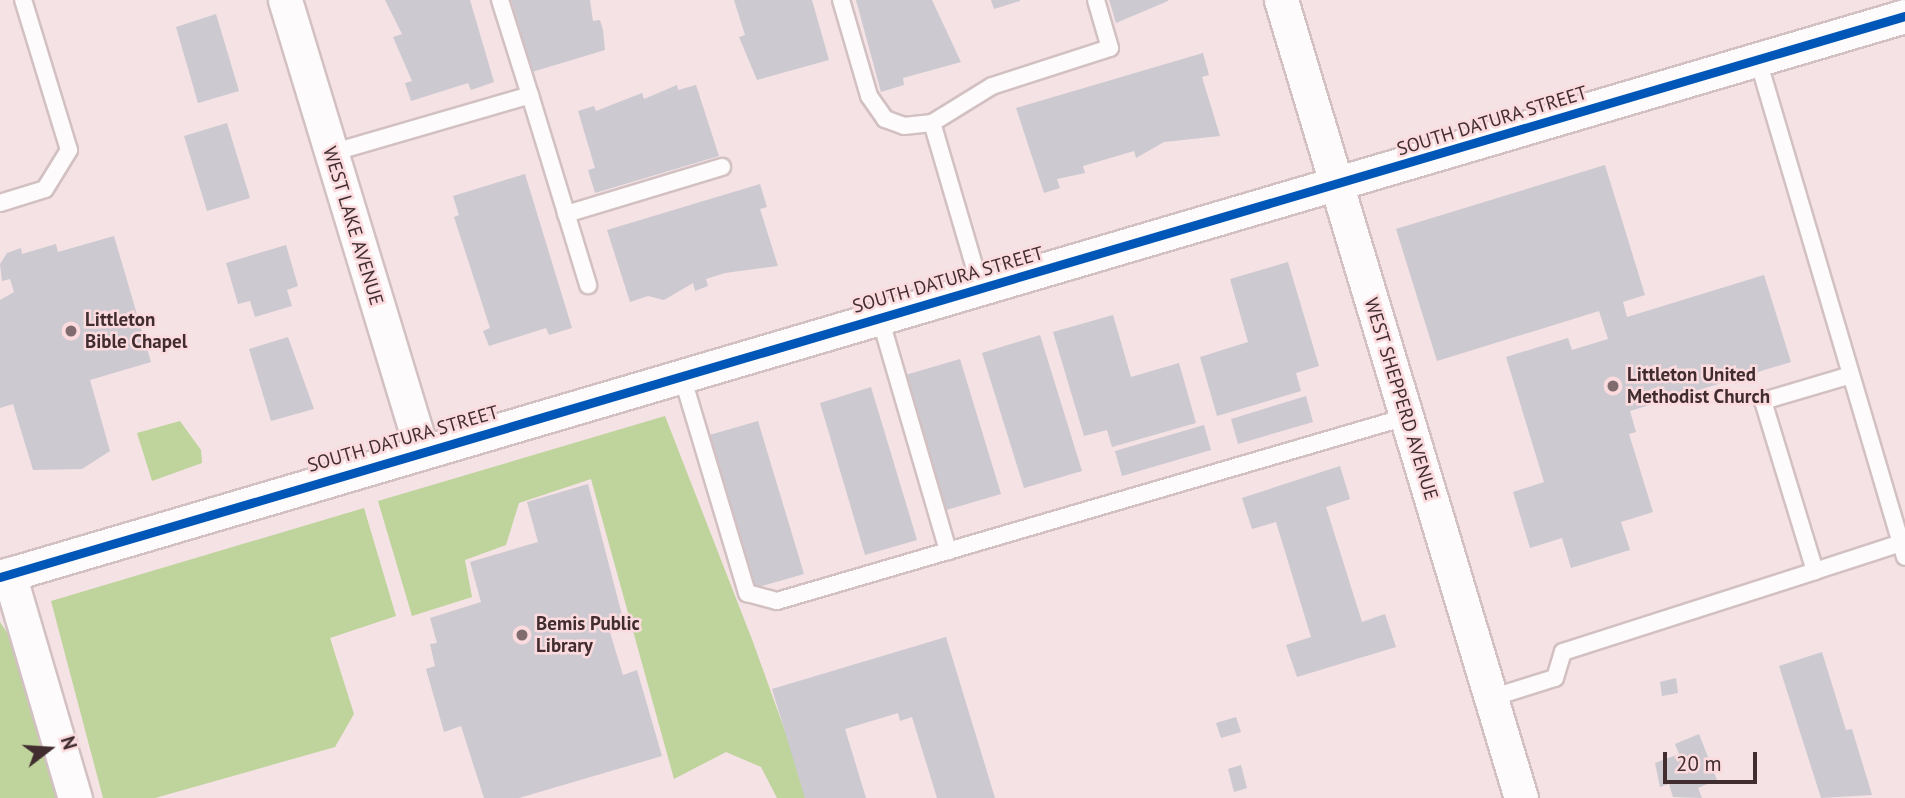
<!DOCTYPE html>
<html>
<head>
<meta charset="utf-8">
<style>
	body { margin:0 }
	#map { position:relative; width:1905px; height:798px; overflow:hidden; background:#f4e2e4; font-family:"PT Sans",sans-serif }
	div>[style] { position:absolute }
	[style*='--x'] { left:calc(var(--x)*1px); top:calc(var(--y)*1px); width:calc(var(--w)*1px); rotate:calc(var(--a)*1deg) }
	.green>* { inset:0; background:#bfd49c }
	.building>* { inset:0; background:#ccc9d1 }
	.roads { filter:drop-shadow(2px 0 #d2c0c2) drop-shadow(-2px 0 #d2c0c2) drop-shadow(0 2px #d2c0c2) drop-shadow(0 -2px #d2c0c2) }
	.lane>* { height:16px; margin:-8px; padding:0 8px; transform-origin:8px; border-radius:8px; background:#fdfbfb }
	.street>* { height:33px; margin:-16.5px; padding:0 16.5px; transform-origin:16.5px; border-radius:16.5px; background:#fdfbfb }
	.cycleway>* { height:9px; margin:-4.5px; padding:0 4.5px; transform-origin:4.5px; border-radius:4.5px; background:#0057b8 }
	.dots>* { width:19px; height:19px; translate:-50% -50%; box-sizing:border-box; border:4px solid #fbdbde; border-radius:50% }
	span { translate:-50% -50%; white-space:nowrap; text-align:center; line-height:1.15; -webkit-text-stroke:5px #fbdbde; paint-order:stroke }
	.street-label { font-size:19px; color:#412d2f }
	.poi-label { font-size:19px; color:#412d2f; font-weight:700 }
	.left { translate:0 -50%; text-align:left }
	.north { position:absolute; left:14px; top:714px; width:70px; height:70px; -webkit-text-stroke:5px #fbdbde; paint-order:stroke; rotate:73deg; font-size:19px; font-weight:700; line-height:28px; text-align:center; color:#412d2f }
	.north::after { content:''; display:block; margin:auto; width:24px; height:32px; background:#412d2f; clip-path:polygon(50% 0,100% 100%,50% 72%,0 100%) }
	.scale { position:absolute; left:1663px; top:752px; width:94px; height:32px; box-sizing:border-box; border:4px solid #412d2f; border-top:0; padding-left:9px; font-size:21px; line-height:24px; white-space:nowrap; color:#412d2f; -webkit-text-stroke:5px #fbdbde; paint-order:stroke }
</style>
</head>
<body>
<div id="map">
	<div class="green">
		<i style="clip-path:polygon(665px 416px,753px 642px,809px 798px,777px 798px,761px 767px,726px 752px,674px 779px,591px 479px,519px 503px,506px 545px,465px 560px,472px 597px,412px 616px,378px 501px)"></i>
		<i style="clip-path:polygon(180px 421px,201px 450px,202px 463px,152px 481px,137px 433px)"></i>
		<i style="clip-path:polygon(364px 508px,396px 616px,330px 638px,354px 714px,335px 747px,155px 798px,103px 798px,51px 601px)"></i>
		<i style="clip-path:polygon(0 622px,10px 637px,58px 798px,0 798px)"></i>
	</div>
	<div class="building">
		<i style="clip-path:polygon(385px 0,470px 0,494px 82px,471px 90px,468px 83px,411px 101px,405px 83px,412px 81px,393px 37px,402px 34px)"></i>
		<i style="clip-path:polygon(511px 0,590px 0,593px 21px,600px 20px,603px 30px,605px 50px,532px 72px)"></i>
		<i style="clip-path:polygon(734px 0,812px 0,829px 60px,757px 80px,739px 37px,745px 35px)"></i>
		<i style="clip-path:polygon(856px 0,932px 0,961px 62px,903px 78px,904px 85px,881px 92px)"></i>
		<i style="clip-path:polygon(991px 0,1020px 0,1020px 1px,994px 9px)"></i>
		<i style="clip-path:polygon(1109px 0,1168px 0,1168px 1px,1116px 23px)"></i>
		<i style="clip-path:polygon(216px 14px,239px 91px,198px 103px,176px 27px)"></i>
		<i style="clip-path:polygon(1203px 53px,1209px 75px,1202px 77px,1220px 136px,1164px 142px,1136px 158px,1134px 151px,1083px 166px,1085px 173px,1057px 179px,1060px 188px,1044px 193px,1016px 108px)"></i>
		<i style="clip-path:polygon(677px 85px,678px 90px,696px 85px,719px 156px,595px 193px,588px 170px,595px 168px,578px 111px,594px 106px,596px 111px,642px 93px,644px 99px)"></i>
		<i style="clip-path:polygon(227px 123px,250px 198px,207px 211px,184px 136px)"></i>
		<i style="clip-path:polygon(1605px 165px,1645px 295px,1623px 302px,1627px 317px,1764px 275px,1791px 362px,1630px 411px,1636px 432px,1629px 434px,1653px 512px,1621px 522px,1630px 550px,1571px 568px,1562px 538px,1530px 548px,1513px 492px,1544px 482px,1506px 357px,1568px 338px,1572px 350px,1608px 339px,1599px 311px,1437px 361px,1396px 229px)"></i>
		<i style="clip-path:polygon(525px 174px,572px 328px,549px 335px,546px 328px,489px 346px,483px 331px,490px 328px,454px 217px,459px 215px,453px 196px)"></i>
		<i style="clip-path:polygon(760px 184px,767px 207px,760px 209px,778px 266px,725px 273px,706px 279px,708px 286px,695px 291px,693px 283px,664px 300px,648px 296px,630px 302px,607px 230px)"></i>
		<i style="clip-path:polygon(114px 236px,151px 362px,90px 380px,110px 451px,82px 469px,33px 470px,13px 404px,0 408px,0 300px,14px 292px,10px 279px,2px 281px,0 264px,7px 253px,21px 248px,22px 254px,56px 244px,58px 252px)"></i>
		<i style="clip-path:polygon(286px 245px,298px 286px,287px 290px,292px 306px,255px 317px,250px 301px,238px 304px,226px 263px)"></i>
		<i style="clip-path:polygon(1288px 262px,1319px 366px,1296px 373px,1301px 391px,1217px 416px,1200px 357px,1248px 342px,1230px 279px)"></i>
		<i style="clip-path:polygon(1113px 315px,1131px 377px,1179px 363px,1196px 423px,1112px 447px,1107px 430px,1084px 436px,1053px 332px)"></i>
		<i style="clip-path:polygon(1040px 335px,1082px 471px,1024px 488px,982px 353px)"></i>
		<i style="clip-path:polygon(288px 337px,314px 409px,271px 421px,249px 349px)"></i>
		<i style="clip-path:polygon(960px 359px,1001px 494px,943px 511px,902px 376px)"></i>
		<i style="clip-path:polygon(871px 387px,917px 540px,865px 555px,820px 403px)"></i>
		<i style="clip-path:polygon(1306px 396px,1313px 422px,1238px 444px,1231px 419px)"></i>
		<i style="clip-path:polygon(758px 421px,804px 574px,751px 589px,706px 436px)"></i>
		<i style="clip-path:polygon(1204px 425px,1211px 450px,1122px 476px,1115px 451px)"></i>
		<i style="clip-path:polygon(1340px 466px,1350px 499px,1326px 507px,1362px 622px,1385px 614px,1396px 647px,1297px 677px,1286px 645px,1311px 637px,1276px 522px,1252px 529px,1242px 498px)"></i>
		<i style="clip-path:polygon(588px 484px,623px 619px,608px 626px,623px 675px,637px 670px,662px 756px,519px 798px,484px 798px,461px 726px,444px 732px,426px 669px,435px 666px,430px 644px,437px 643px,430px 618px,481px 602px,470px 562px,538px 542px,527px 502px)"></i>
		<i style="clip-path:polygon(946px 637px,995px 798px,937px 798px,912px 717px,900px 721px,898px 713px,845px 729px,866px 798px,805px 798px,772px 689px)"></i>
		<i style="clip-path:polygon(1822px 652px,1846px 730px,1852px 729px,1872px 795px,1821px 798px,1779px 666px)"></i>
		<i style="clip-path:polygon(1676px 678px,1678px 693px,1662px 696px,1660px 682px)"></i>
		<i style="clip-path:polygon(1236px 717px,1241px 732px,1221px 738px,1216px 723px)"></i>
		<i style="clip-path:polygon(1699px 734px,1717px 780px,1698px 788px,1702px 798px,1673px 797px,1669px 784px,1660px 787px,1655px 763px,1679px 754px,1675px 744px)"></i>
		<i style="clip-path:polygon(1241px 765px,1247px 788px,1234px 792px,1228px 769px)"></i>
	</div>
	<div class="roads">
		<div class="lane">
			<i style="--x:500;--y:0;--w:100;--a:72.5"></i>
			<i style="--x:841;--y:0;--w:100;--a:73.7"></i>
			<i style="--x:869;--y:96;--w:28;--a:55"></i>
			<i style="--x:885;--y:119;--w:20;--a:20"></i>
			<i style="--x:904;--y:126;--w:28;--a:-6"></i>
			<i style="--x:1758;--y:60;--w:518;--a:73.52"></i>
			<i style="--x:331;--y:153;--w:207;--a:-16.2"></i>
			<i style="--x:530;--y:95;--w:199;--a:73"></i>
			<i style="--x:0;--y:203;--w:47;--a:-17.3"></i>
			<i style="--x:45;--y:189;--w:46;--a:-58.4"></i>
			<i style="--x:69;--y:150;--w:157;--a:-107"></i>
			<i style="--x:566;--y:214;--w:163;--a:-16.8"></i>
			<i style="--x:981;--y:289;--w:173;--a:-106.4"></i>
			<i style="--x:932;--y:123;--w:70;--a:-31.7"></i>
			<i style="--x:992;--y:86;--w:124;--a:-17.9"></i>
			<i style="--x:1110;--y:48;--w:50;--a:-106.3"></i>
			<i style="--x:880;--y:318;--w:243;--a:73.7"></i>
			<i style="--x:1851;--y:375;--w:92;--a:163.5"></i>
			<i style="--x:1763;--y:401;--w:178;--a:73"></i>
			<i style="--x:1815;--y:571;--w:90;--a:-18"></i>
			<i style="--x:682;--y:376;--w:227;--a:73.3"></i>
			<i style="--x:747;--y:593;--w:31;--a:15"></i>
			<i style="--x:777;--y:601;--w:655;--a:-16.31"></i>
			<i style="--x:1491;--y:698;--w:67;--a:-17.4"></i>
			<i style="--x:1555;--y:678;--w:27;--a:-73"></i>
			<i style="--x:1563;--y:652;--w:265;--a:-17.8"></i>
		</div>
		<div class="street">
			<i style="--x:285;--y:0;--w:471;--a:73.1"></i>
			<i style="--x:1281;--y:0;--w:833;--a:73.26"></i>
			<i style="--x:9;--y:574;--w:234;--a:73.6"></i>
			<i style="--x:0;--y:577;--w:1986;--a:-16.41"></i>
		</div>
	</div>
	<div class="cycleway">
		<i style="--x:0;--y:577;--w:1986;--a:-16.41"></i>
	</div>
	<div class="dots">
		<i style="left:71px;top:331px;background:#806c6e"></i>
		<i style="left:1613px;top:386px;background:#806c6e"></i>
		<i style="left:522px;top:635px;background:#806c6e"></i>
	</div>
	<div class="street-label">
		<span style="left:1492px;top:121px;rotate:-17deg">SOUTH DATURA STREET</span>
		<span style="left:353px;top:226px;rotate:73deg">WEST LAKE AVENUE</span>
		<span style="left:948px;top:280px;rotate:-16deg">SOUTH DATURA STREET</span>
		<span style="left:1401px;top:399px;rotate:73deg">WEST SHEPPERD AVENUE</span>
		<span style="left:403px;top:439px;rotate:-16deg">SOUTH DATURA STREET</span>
	</div>
	<div class="poi-label">
		<span class="left" style="left:85px;top:331px">Littleton<br>Bible Chapel</span>
		<span class="left" style="left:1627px;top:386px">Littleton United<br>Methodist Church</span>
		<span class="left" style="left:536px;top:635px">Bemis Public<br>Library</span>
	</div>
	<div class="north">N</div>
	<div class="scale">20 m</div>
</div>
</body>
</html>
